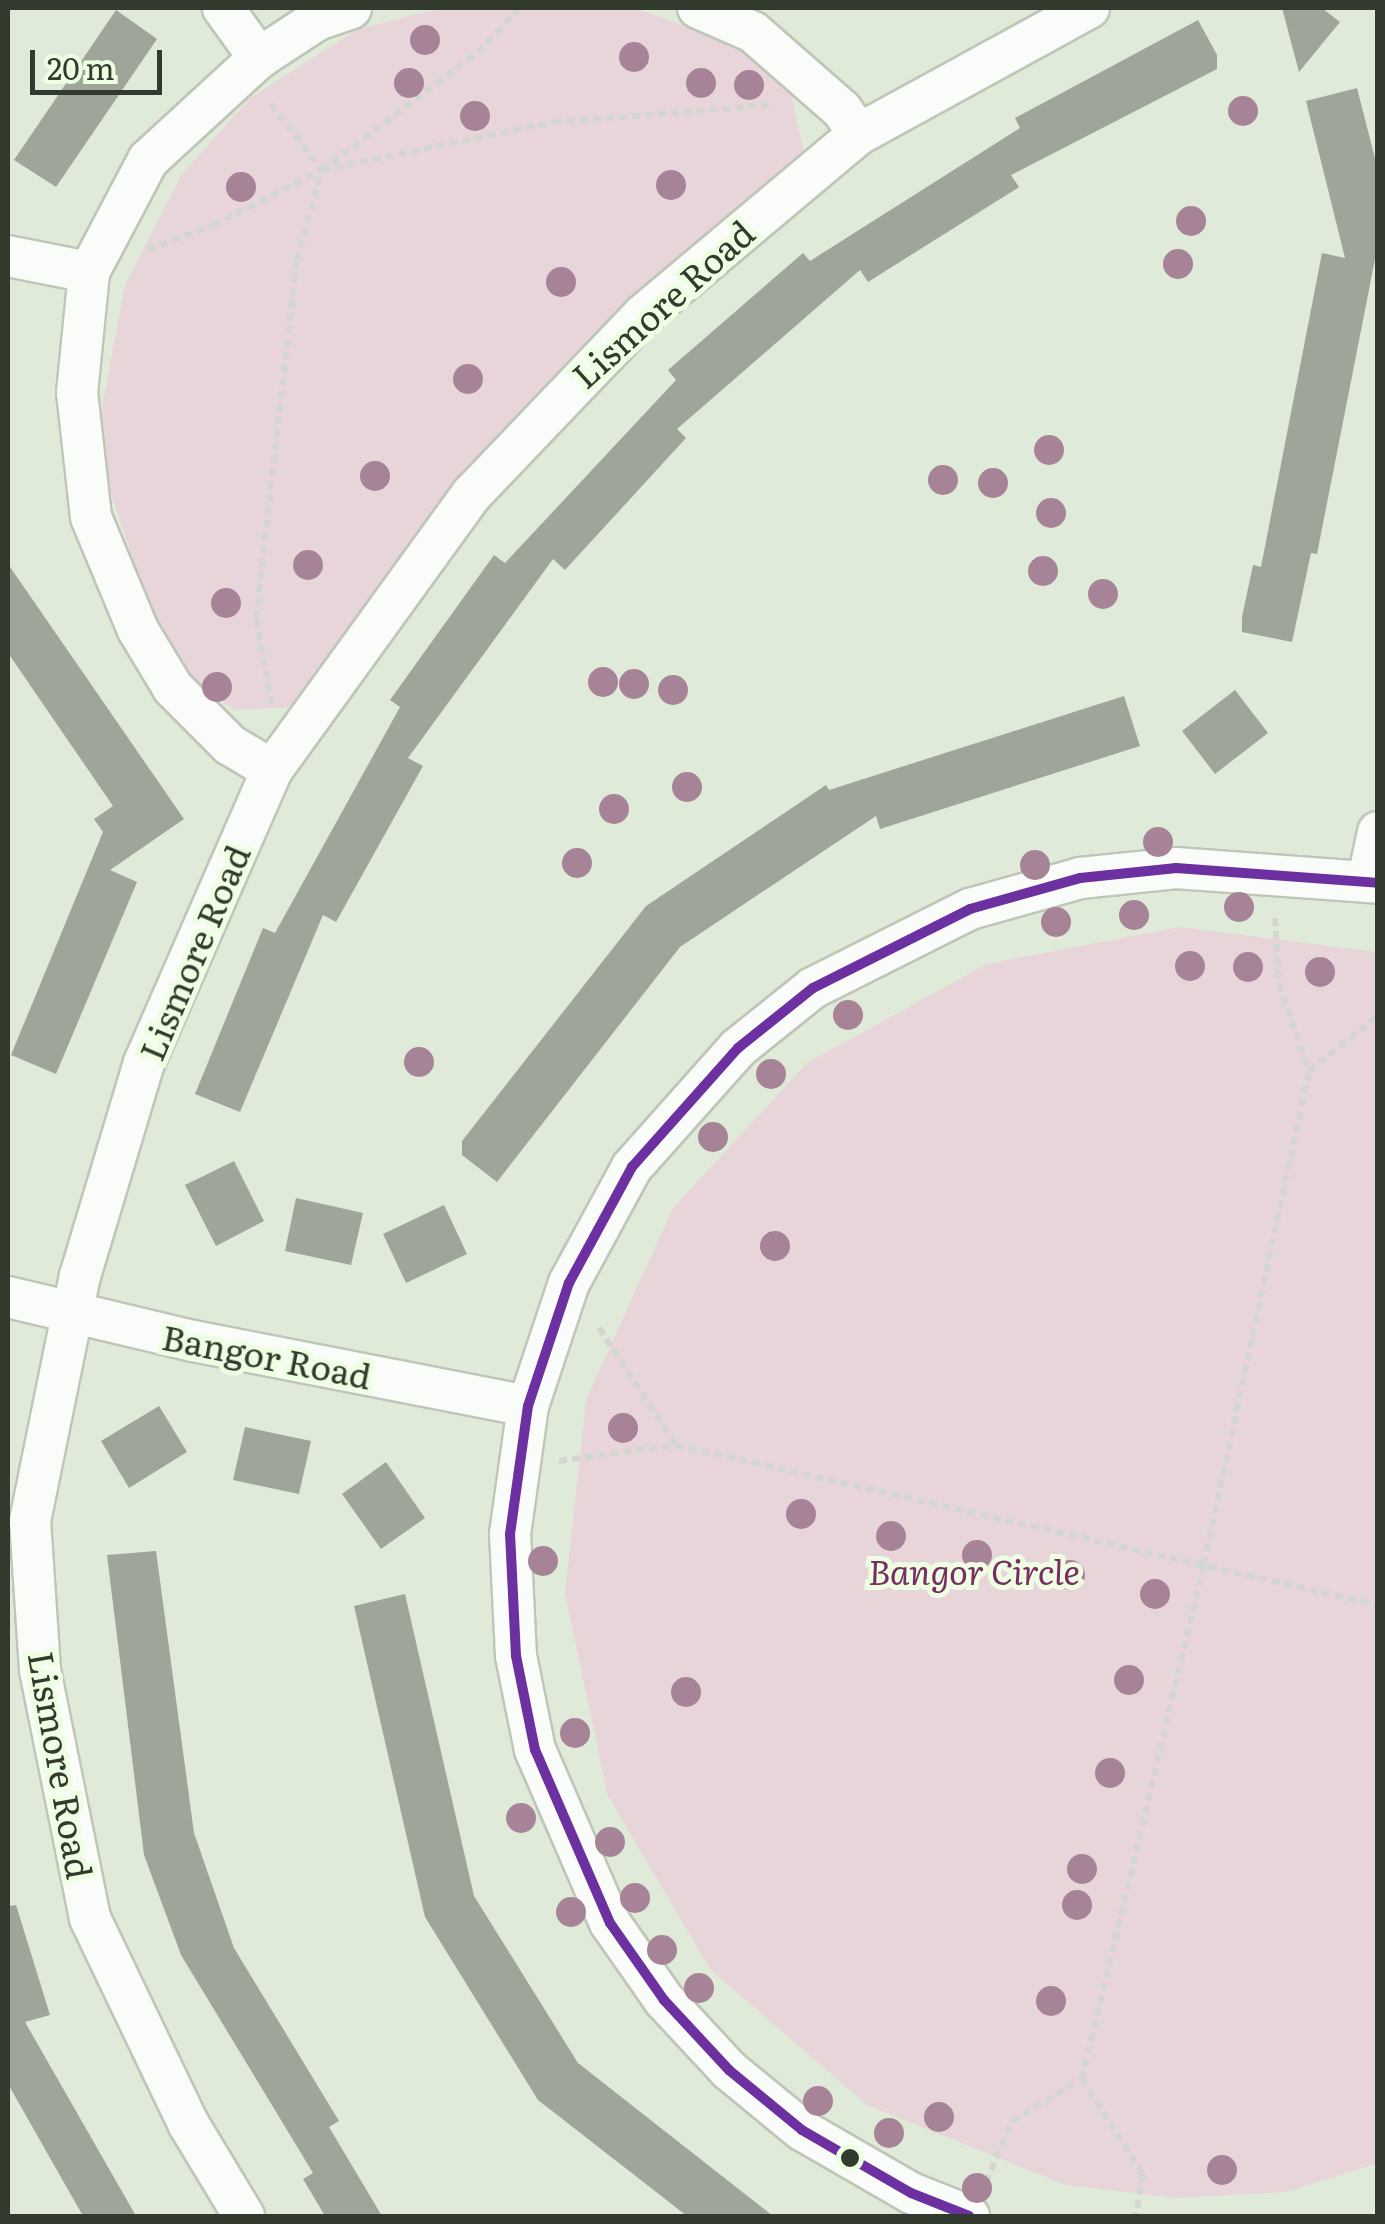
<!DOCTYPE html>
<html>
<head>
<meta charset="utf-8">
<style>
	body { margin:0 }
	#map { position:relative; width:1385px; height:2224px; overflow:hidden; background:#e0ead8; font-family:Literata,serif }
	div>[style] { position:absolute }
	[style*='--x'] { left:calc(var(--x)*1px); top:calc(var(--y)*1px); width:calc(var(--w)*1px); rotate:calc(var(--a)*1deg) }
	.green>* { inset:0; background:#e7d5da }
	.building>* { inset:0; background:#9fa699 }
	.path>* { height:6px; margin-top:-3px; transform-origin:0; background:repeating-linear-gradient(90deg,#d3d6d1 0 8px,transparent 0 13px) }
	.roads { filter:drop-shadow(2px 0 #bfc6b8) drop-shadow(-2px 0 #bfc6b8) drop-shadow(0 2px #bfc6b8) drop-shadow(0 -2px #bfc6b8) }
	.street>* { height:40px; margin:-20px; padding:0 20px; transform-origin:20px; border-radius:20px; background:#fafcf9 }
	.bus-1>* { height:10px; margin:-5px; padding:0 5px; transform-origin:5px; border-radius:5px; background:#6c30a1 }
	.trees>* { width:30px; height:30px; margin:-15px; border-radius:50%; background:#a78397 }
	.dots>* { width:28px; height:28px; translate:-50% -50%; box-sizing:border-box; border:5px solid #eefee3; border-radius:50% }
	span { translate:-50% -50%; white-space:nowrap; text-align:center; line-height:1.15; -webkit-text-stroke:10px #eefee3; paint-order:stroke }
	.street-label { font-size:35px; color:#323a2d }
	.park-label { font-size:35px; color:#782e61; font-style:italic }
	.frame { position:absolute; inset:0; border:10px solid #323a2d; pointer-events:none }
	.scale { position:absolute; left:30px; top:50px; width:132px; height:45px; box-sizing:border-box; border:5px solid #323a2d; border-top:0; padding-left:12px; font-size:30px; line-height:35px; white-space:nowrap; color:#323a2d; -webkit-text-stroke:8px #eefee3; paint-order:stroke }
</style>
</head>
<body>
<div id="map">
	<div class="green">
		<i style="clip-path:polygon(441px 8px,634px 8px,707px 33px,756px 55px,791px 94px,804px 153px,610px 319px,447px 490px,295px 707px,235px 710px,186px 676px,148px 603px,95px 446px,125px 285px,182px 174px,250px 98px,358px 29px)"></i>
		<i style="clip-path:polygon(1180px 927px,1377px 952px,1378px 2163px,1287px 2192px,1176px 2198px,1066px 2185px,867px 2105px,710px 1969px,608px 1796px,565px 1594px,586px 1400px,673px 1208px,807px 1063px,987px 964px)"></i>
	</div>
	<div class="building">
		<i style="clip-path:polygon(1282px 8px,1322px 8px,1340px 22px,1299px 72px)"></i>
		<i style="clip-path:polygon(116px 10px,157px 39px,56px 187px,14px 160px)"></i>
		<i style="clip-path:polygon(1198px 20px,1217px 55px,1217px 69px,1011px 175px,1019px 187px,868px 282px,860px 270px,677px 429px,686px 438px,565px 570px,553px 559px,408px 758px,423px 766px,336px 922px,323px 915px,240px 1112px,195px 1094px,263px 928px,275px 933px,400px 707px,390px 700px,494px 555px,505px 563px,676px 380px,668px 370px,803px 253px,810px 261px,1020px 128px,1015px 118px)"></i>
		<i style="clip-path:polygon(1357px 88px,1378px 170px,1378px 244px,1317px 554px,1311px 553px,1292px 642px,1242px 632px,1242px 617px,1253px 565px,1261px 567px,1322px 253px,1345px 258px,1306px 101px)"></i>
		<i style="clip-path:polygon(8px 564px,184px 819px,110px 870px,137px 882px,56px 1074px,11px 1055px,103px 832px,94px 819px,113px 806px,8px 653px)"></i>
		<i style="clip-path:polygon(1235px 690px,1268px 733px,1215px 774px,1182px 731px)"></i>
		<i style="clip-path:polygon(1124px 696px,1140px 746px,880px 829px,876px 816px,680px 947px,497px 1182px,462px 1155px,462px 1141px,646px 906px,826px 785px,829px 790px)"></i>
		<i style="clip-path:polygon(234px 1161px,264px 1221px,216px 1246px,185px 1185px)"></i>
		<i style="clip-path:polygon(296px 1198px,363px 1213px,351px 1265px,285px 1251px)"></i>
		<i style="clip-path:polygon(444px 1205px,467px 1254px,406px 1283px,383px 1234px)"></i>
		<i style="clip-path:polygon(159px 1406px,187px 1452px,129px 1488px,101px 1441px)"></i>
		<i style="clip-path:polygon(245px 1427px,311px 1441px,299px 1494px,233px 1480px)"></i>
		<i style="clip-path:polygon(386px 1462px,425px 1518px,381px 1549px,342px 1494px)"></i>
		<i style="clip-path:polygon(156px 1551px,194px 1833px,234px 1948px,339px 2121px,329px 2127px,382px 2216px,325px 2216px,303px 2179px,313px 2173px,181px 1955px,144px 1855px,107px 1555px)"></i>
		<i style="clip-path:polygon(405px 1594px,474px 1896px,578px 2063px,773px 2216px,687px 2216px,538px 2100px,425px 1917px,354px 1606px)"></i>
		<i style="clip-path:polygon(16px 1905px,50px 2015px,25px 2022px,136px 2216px,83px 2216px,8px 2084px,8px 1906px)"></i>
	</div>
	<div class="path">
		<i style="--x:271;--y:104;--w:83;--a:52.3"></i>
		<i style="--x:148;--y:250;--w:70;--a:-21"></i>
		<i style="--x:213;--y:225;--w:122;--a:-26.8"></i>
		<i style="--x:322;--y:170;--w:196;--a:-37.1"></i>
		<i style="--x:478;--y:52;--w:61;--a:-46.3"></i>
		<i style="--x:272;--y:704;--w:87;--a:-100.5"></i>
		<i style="--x:256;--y:618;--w:360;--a:-83.5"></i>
		<i style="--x:297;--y:260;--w:93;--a:-74.5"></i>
		<i style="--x:322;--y:170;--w:237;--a:-11.7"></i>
		<i style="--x:554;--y:122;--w:219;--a:-4.5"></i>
		<i style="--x:1275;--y:918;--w:66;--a:86.5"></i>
		<i style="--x:1279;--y:984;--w:92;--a:71"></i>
		<i style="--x:599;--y:1328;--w:140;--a:56.7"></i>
		<i style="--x:676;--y:1445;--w:720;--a:12.84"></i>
		<i style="--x:559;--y:1461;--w:118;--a:-7.8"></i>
		<i style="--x:1082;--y:2079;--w:113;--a:57.3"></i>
		<i style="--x:1143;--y:2174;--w:43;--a:99.5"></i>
		<i style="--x:986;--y:2182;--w:66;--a:-66.9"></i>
		<i style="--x:1012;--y:2121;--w:82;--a:-31"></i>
		<i style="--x:1082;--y:2079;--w:529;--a:-76.67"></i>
		<i style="--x:1204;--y:1564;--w:504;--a:-77.98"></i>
		<i style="--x:1309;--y:1071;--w:88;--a:-38.6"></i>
	</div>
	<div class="roads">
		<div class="street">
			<i style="--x:223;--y:8;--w:62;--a:54.2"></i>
			<i style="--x:698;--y:8;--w:60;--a:23.6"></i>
			<i style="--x:753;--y:32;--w:118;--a:41.2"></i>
			<i style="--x:842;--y:110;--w:29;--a:55"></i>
			<i style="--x:8;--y:256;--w:83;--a:11.2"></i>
			<i style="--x:272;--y:770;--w:49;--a:-149.2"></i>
			<i style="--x:230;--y:745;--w:81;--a:-135"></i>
			<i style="--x:173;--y:688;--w:68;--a:-121.1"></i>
			<i style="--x:138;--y:630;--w:122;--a:-112.6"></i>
			<i style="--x:91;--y:517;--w:125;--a:-96.4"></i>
			<i style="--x:77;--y:393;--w:122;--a:-84.3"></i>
			<i style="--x:89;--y:272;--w:127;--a:-62.2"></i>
			<i style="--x:148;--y:160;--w:151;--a:-42.6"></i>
			<i style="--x:259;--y:58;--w:69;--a:-33.2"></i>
			<i style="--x:317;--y:20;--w:36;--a:-19"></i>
			<i style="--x:1368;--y:879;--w:48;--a:-78"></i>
			<i style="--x:8;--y:1297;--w:190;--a:13.4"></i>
			<i style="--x:193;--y:1341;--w:341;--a:11"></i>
			<i style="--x:244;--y:2216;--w:106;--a:-121.1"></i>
			<i style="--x:189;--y:2125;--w:229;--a:-115.6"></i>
			<i style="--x:90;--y:1918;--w:253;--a:-101.4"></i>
			<i style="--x:40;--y:1670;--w:149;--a:-93.8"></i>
			<i style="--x:30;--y:1521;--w:250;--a:-78.5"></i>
			<i style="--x:80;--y:1276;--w:222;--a:-73.3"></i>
			<i style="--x:144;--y:1063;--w:320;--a:-66.4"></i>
			<i style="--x:272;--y:770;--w:341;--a:-54.1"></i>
			<i style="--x:472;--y:494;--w:248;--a:-46.3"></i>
			<i style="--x:643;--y:315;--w:282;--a:-40"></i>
			<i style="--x:859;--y:134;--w:262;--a:-28.7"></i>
			<i style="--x:969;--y:2216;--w:62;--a:-158.4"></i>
			<i style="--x:911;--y:2193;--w:126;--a:-150"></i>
			<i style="--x:802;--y:2130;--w:94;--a:-140.6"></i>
			<i style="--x:729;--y:2070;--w:96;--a:-132.9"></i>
			<i style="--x:664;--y:2000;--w:94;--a:-125"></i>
			<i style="--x:610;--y:1923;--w:189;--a:-113.4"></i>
			<i style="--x:535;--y:1750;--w:96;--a:-101.4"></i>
			<i style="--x:516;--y:1656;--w:122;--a:-92.8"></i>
			<i style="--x:510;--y:1534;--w:129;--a:-82"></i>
			<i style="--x:528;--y:1406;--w:130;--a:-71.6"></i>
			<i style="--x:569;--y:1283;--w:132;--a:-61.5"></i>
			<i style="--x:632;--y:1167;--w:159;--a:-48.3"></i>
			<i style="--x:738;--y:1048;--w:96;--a:-38.7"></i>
			<i style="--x:813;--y:988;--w:176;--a:-26.7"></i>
			<i style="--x:970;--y:909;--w:114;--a:-15.7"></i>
			<i style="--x:1080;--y:878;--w:97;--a:-5.9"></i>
			<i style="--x:1176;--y:868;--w:203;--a:4.2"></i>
		</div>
	</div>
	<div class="bus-1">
		<i style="--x:969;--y:2216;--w:62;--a:-158.4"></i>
		<i style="--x:911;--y:2193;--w:126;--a:-150"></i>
		<i style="--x:802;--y:2130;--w:94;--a:-140.6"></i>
		<i style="--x:729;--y:2070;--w:96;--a:-132.9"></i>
		<i style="--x:664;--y:2000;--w:94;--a:-125"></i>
		<i style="--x:610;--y:1923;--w:189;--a:-113.4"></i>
		<i style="--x:535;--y:1750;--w:96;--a:-101.4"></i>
		<i style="--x:516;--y:1656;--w:122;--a:-92.8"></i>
		<i style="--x:510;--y:1534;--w:129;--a:-82"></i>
		<i style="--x:528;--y:1406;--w:130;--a:-71.6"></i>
		<i style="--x:569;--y:1283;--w:132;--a:-61.5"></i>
		<i style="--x:632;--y:1167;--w:159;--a:-48.3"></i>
		<i style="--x:738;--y:1048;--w:96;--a:-38.7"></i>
		<i style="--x:813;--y:988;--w:176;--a:-26.7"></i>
		<i style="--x:970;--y:909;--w:114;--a:-15.7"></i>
		<i style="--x:1080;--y:878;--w:97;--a:-5.9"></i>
		<i style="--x:1176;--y:868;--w:203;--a:4.2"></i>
	</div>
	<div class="trees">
		<i style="left:425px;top:40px"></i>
		<i style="left:634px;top:57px"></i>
		<i style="left:409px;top:83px"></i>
		<i style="left:701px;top:83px"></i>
		<i style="left:749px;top:85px"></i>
		<i style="left:1243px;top:111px"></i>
		<i style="left:475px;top:116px"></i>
		<i style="left:671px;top:185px"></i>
		<i style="left:241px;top:187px"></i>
		<i style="left:1191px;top:221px"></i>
		<i style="left:1178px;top:264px"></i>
		<i style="left:561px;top:282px"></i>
		<i style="left:468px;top:379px"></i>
		<i style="left:1049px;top:450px"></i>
		<i style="left:375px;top:476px"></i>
		<i style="left:943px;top:480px"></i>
		<i style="left:993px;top:483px"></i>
		<i style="left:1051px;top:513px"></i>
		<i style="left:308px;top:565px"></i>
		<i style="left:1043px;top:571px"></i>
		<i style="left:1103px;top:594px"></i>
		<i style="left:226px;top:603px"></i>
		<i style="left:603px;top:682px"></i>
		<i style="left:634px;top:684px"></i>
		<i style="left:217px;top:687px"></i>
		<i style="left:673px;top:690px"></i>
		<i style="left:687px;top:787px"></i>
		<i style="left:614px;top:809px"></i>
		<i style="left:1158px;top:842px"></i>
		<i style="left:577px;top:863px"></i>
		<i style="left:1035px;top:865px"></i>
		<i style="left:1239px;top:907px"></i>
		<i style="left:1134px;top:915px"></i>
		<i style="left:1056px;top:922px"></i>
		<i style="left:1190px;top:966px"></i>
		<i style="left:1248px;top:967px"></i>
		<i style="left:1320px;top:972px"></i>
		<i style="left:848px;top:1015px"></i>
		<i style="left:419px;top:1062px"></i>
		<i style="left:771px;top:1074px"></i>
		<i style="left:713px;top:1137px"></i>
		<i style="left:775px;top:1246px"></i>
		<i style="left:623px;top:1428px"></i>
		<i style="left:801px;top:1514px"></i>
		<i style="left:891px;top:1536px"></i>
		<i style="left:977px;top:1555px"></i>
		<i style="left:543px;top:1561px"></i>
		<i style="left:1070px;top:1575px"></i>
		<i style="left:1155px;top:1594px"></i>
		<i style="left:1129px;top:1680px"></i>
		<i style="left:686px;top:1692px"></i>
		<i style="left:575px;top:1733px"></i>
		<i style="left:1110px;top:1773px"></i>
		<i style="left:521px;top:1818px"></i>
		<i style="left:610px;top:1842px"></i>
		<i style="left:1082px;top:1869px"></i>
		<i style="left:635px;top:1898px"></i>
		<i style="left:1077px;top:1905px"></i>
		<i style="left:571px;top:1912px"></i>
		<i style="left:662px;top:1950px"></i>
		<i style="left:699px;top:1988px"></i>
		<i style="left:1051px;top:2001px"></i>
		<i style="left:818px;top:2101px"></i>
		<i style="left:939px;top:2117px"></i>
		<i style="left:889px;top:2133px"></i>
		<i style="left:1222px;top:2170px"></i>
		<i style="left:977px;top:2188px"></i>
	</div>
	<div class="dots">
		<i style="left:850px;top:2158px;background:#323a2d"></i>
	</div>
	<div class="street-label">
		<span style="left:662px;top:303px;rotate:-42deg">Lismore Road</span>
		<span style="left:193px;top:952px;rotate:-67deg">Lismore Road</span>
		<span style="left:267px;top:1355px;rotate:11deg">Bangor Road</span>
		<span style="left:62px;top:1765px;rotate:80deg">Lismore Road</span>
	</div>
	<div class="park-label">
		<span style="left:974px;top:1570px">Bangor Circle</span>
	</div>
	<div class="frame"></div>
	<div class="scale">20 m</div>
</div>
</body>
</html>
